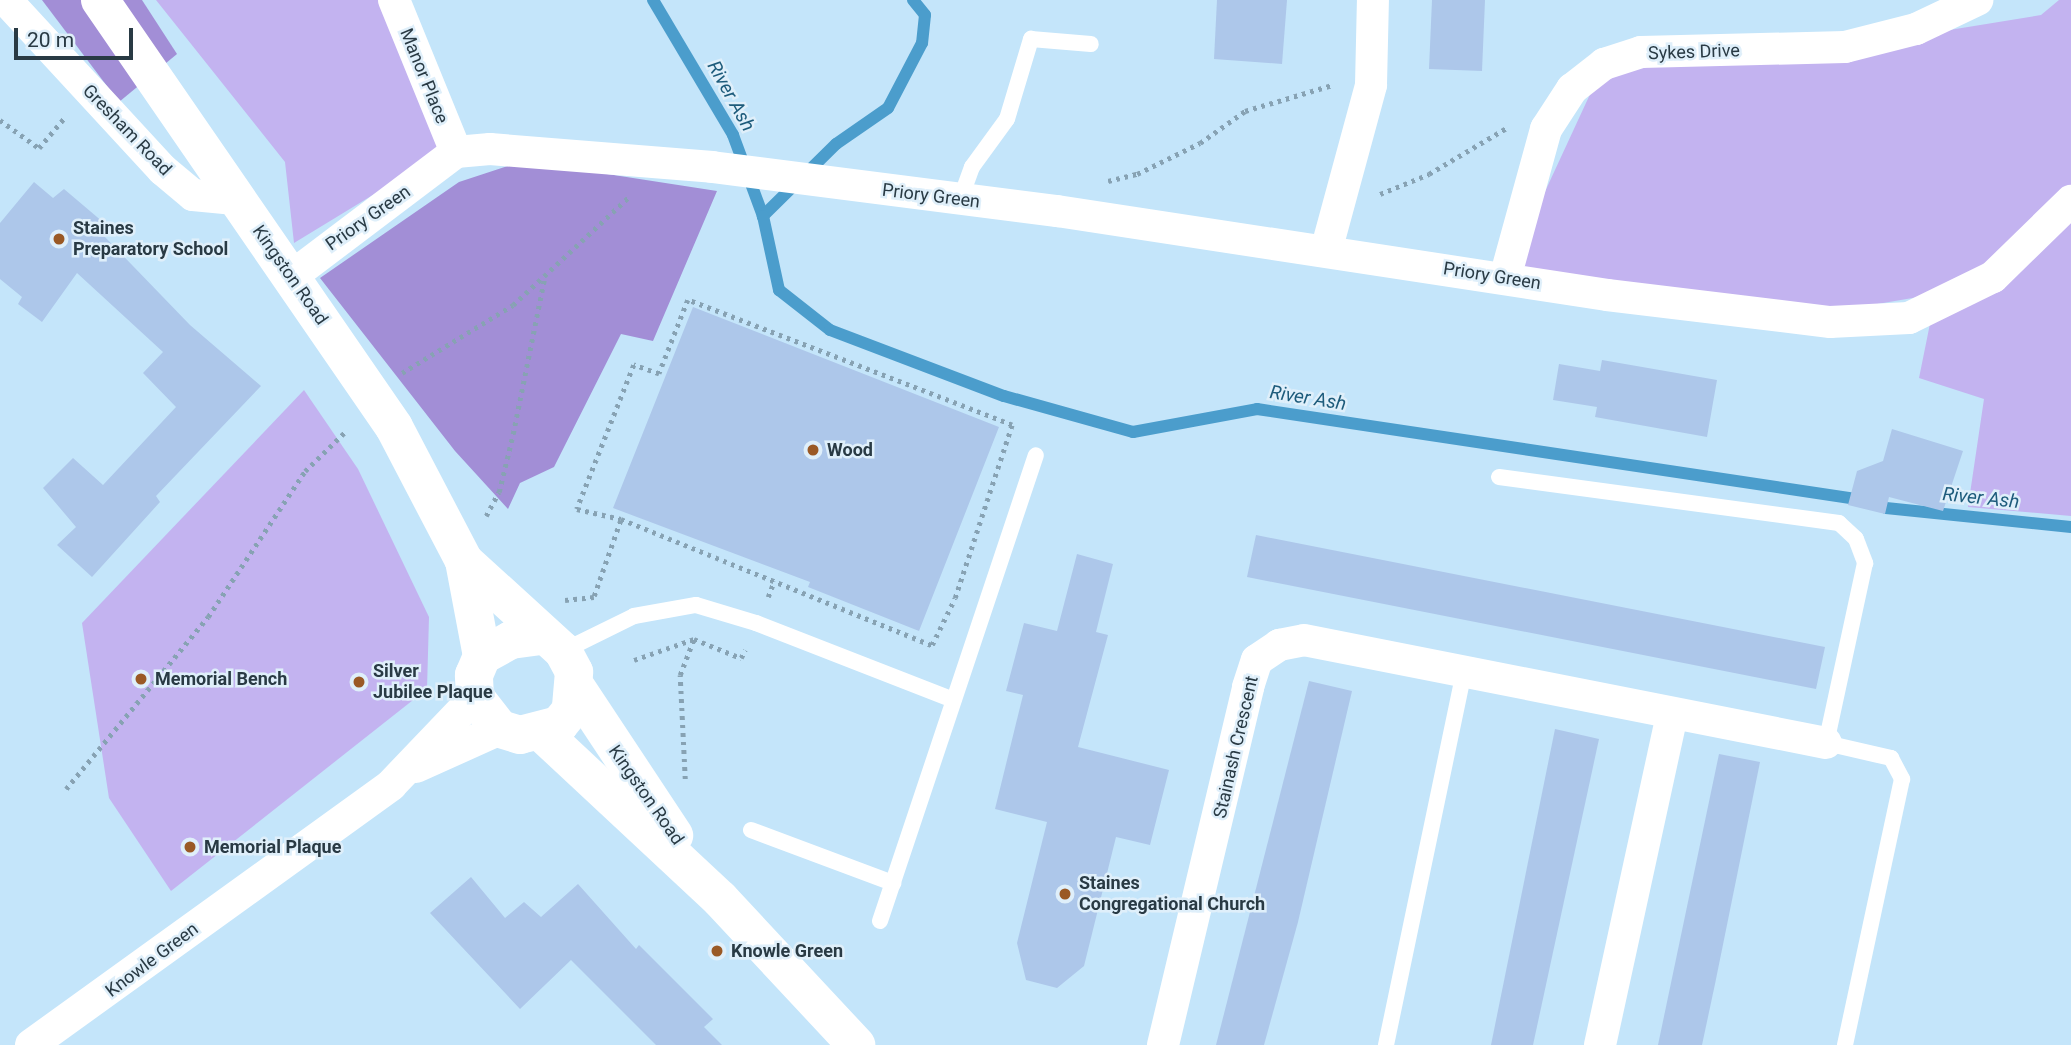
<!DOCTYPE html>
<html>
<head>
<meta charset="utf-8">
<style>
	body { margin:0 }
	#map { position:relative; width:2071px; height:1045px; overflow:hidden; background:#c4e5fa; font-family:Roboto,sans-serif }
	div>[style] { position:absolute }
	[style*='--x'] { left:calc(var(--x)*1px); top:calc(var(--y)*1px); width:calc(var(--w)*1px); rotate:calc(var(--a)*1deg) }
	.green>* { inset:0; background:#c3b3f0 }
	.forest>* { inset:0; background:#a28ed6 }
	.stream>* { height:12px; margin:-6px; padding:0 6px; transform-origin:6px; border-radius:6px; background:#4b9dcc }
	.building>* { inset:0; background:#adc7ea }
	.path>* { height:4.5px; margin-top:-2.25px; transform-origin:0; background:repeating-linear-gradient(90deg,#87a2b3 0 3.5px,transparent 0 8.5px) }
	.lane>* { height:16px; margin:-8px; padding:0 8px; transform-origin:8px; border-radius:8px; background:#fff }
	.street>* { height:32px; margin:-16px; padding:0 16px; transform-origin:16px; border-radius:16px; background:#fff }
	.secondary>* { height:38px; margin:-19px; padding:0 19px; transform-origin:19px; border-radius:19px; background:#fff }
	.dots>* { width:19px; height:19px; translate:-50% -50%; box-sizing:border-box; border:4px solid #dfeffa; border-radius:50% }
	span { translate:-50% -50%; white-space:nowrap; text-align:center; line-height:1.15; -webkit-text-stroke:5px #dfeffa; paint-order:stroke }
	.street-label { font-size:18px; color:#293a44 }
	.poi-label { font-size:18px; color:#293a44; font-weight:700 }
	.left { translate:0 -50%; text-align:left }
	.water-label { font-size:19px; color:#1d5b7b; font-style:italic }
	.scale { position:absolute; left:14px; top:28px; width:119px; height:32px; box-sizing:border-box; border:4px solid #293a44; border-top:0; padding-left:9px; font-size:21px; line-height:24px; white-space:nowrap; color:#293a44; -webkit-text-stroke:5px #dfeffa; paint-order:stroke }
</style>
</head>
<body>
<div id="map">
	<div class="green">
		<i style="clip-path:polygon(156px 0,379px 0,445px 151px,294px 243px,285px 162px)"></i>
		<i style="clip-path:polygon(2059px 0,2071px 0,2071px 516px,1968px 507px,1984px 399px,1919px 378px,1936px 294px,1795px 318px,1505px 278px,1604px 64px,1845px 47px,2041px 15px)"></i>
		<i style="clip-path:polygon(304px 390px,358px 469px,429px 617px,427px 689px,171px 891px,109px 798px,82px 623px)"></i>
	</div>
	<div class="forest">
		<i style="clip-path:polygon(42px 0,142px 0,177px 54px,119px 102px)"></i>
		<i style="clip-path:polygon(523px 161px,717px 191px,653px 341px,621px 334px,554px 467px,520px 483px,508px 509px,455px 451px,320px 278px,459px 182px)"></i>
	</div>
	<div class="stream">
		<i style="--x:653;--y:0;--w:157;--a:59.3"></i>
		<i style="--x:733;--y:135;--w:86;--a:69.7"></i>
		<i style="--x:913;--y:0;--w:19;--a:51"></i>
		<i style="--x:925;--y:15;--w:28;--a:96"></i>
		<i style="--x:922;--y:43;--w:73;--a:117.6"></i>
		<i style="--x:888;--y:108;--w:63;--a:145.3"></i>
		<i style="--x:836;--y:144;--w:103;--a:135.4"></i>
		<i style="--x:763;--y:216;--w:76;--a:77.8"></i>
		<i style="--x:779;--y:290;--w:65;--a:38.1"></i>
		<i style="--x:830;--y:330;--w:186;--a:20.8"></i>
		<i style="--x:1004;--y:396;--w:134;--a:15.6"></i>
		<i style="--x:1133;--y:432;--w:126;--a:-10.5"></i>
		<i style="--x:1257;--y:409;--w:600;--a:8.54"></i>
		<i style="--x:1886;--y:508;--w:186;--a:5.9"></i>
	</div>
	<div class="building">
		<i style="clip-path:polygon(1217px 0,1287px 0,1282px 64px,1214px 59px)"></i>
		<i style="clip-path:polygon(1432px 0,1485px 0,1482px 71px,1429px 69px)"></i>
		<i style="clip-path:polygon(34px 182px,53px 198px,64px 189px,110px 228px,104px 236px,190px 325px,261px 386px,156px 496px,160px 502px,92px 577px,57px 545px,76px 527px,43px 488px,73px 458px,103px 485px,176px 407px,143px 373px,163px 352px,77px 273px,42px 322px,18px 304px,22px 297px,0 279px,0 223px)"></i>
		<i style="clip-path:polygon(693px 307px,999px 427px,919px 631px,808px 587px,810px 582px,613px 508px)"></i>
		<i style="clip-path:polygon(1602px 360px,1717px 380px,1707px 437px,1595px 417px,1597px 407px,1553px 400px,1559px 364px,1600px 371px)"></i>
		<i style="clip-path:polygon(1892px 429px,1963px 451px,1943px 511px,1889px 497px,1885px 514px,1848px 505px,1857px 471px,1883px 461px)"></i>
		<i style="clip-path:polygon(1256px 535px,1825px 647px,1816px 689px,1247px 577px)"></i>
		<i style="clip-path:polygon(1077px 554px,1113px 564px,1096px 632px,1108px 635px,1078px 747px,1169px 770px,1150px 845px,1116px 837px,1084px 966px,1057px 988px,1026px 980px,1017px 943px,1047px 822px,995px 809px,1023px 695px,1006px 691px,1024px 623px,1057px 631px)"></i>
		<i style="clip-path:polygon(1309px 681px,1352px 691px,1298px 922px,1264px 1045px,1216px 1045px)"></i>
		<i style="clip-path:polygon(1555px 729px,1599px 739px,1533px 1045px,1491px 1045px)"></i>
		<i style="clip-path:polygon(1719px 754px,1760px 762px,1715px 984px,1702px 1045px,1658px 1045px)"></i>
		<i style="clip-path:polygon(471px 877px,505px 918px,524px 902px,541px 917px,578px 884px,636px 949px,639px 945px,713px 1019px,704px 1027px,722px 1045px,656px 1045px,571px 960px,520px 1009px,430px 913px)"></i>
	</div>
	<div class="path">
		<i style="--x:0;--y:120;--w:48;--a:35.7"></i>
		<i style="--x:39;--y:148;--w:40;--a:-50"></i>
		<i style="--x:1108;--y:181;--w:30;--a:-14"></i>
		<i style="--x:1137;--y:174;--w:70;--a:-26.2"></i>
		<i style="--x:1200;--y:143;--w:55;--a:-35.4"></i>
		<i style="--x:1245;--y:111;--w:91;--a:-16.6"></i>
		<i style="--x:1380;--y:194;--w:53;--a:-22.2"></i>
		<i style="--x:1429;--y:174;--w:92;--a:-30.7"></i>
		<i style="--x:402;--y:373;--w:130;--a:-31.5"></i>
		<i style="--x:513;--y:305;--w:158;--a:-43"></i>
		<i style="--x:486;--y:516;--w:27;--a:-62"></i>
		<i style="--x:499;--y:492;--w:60;--a:-76.4"></i>
		<i style="--x:513;--y:434;--w:161;--a:-78.6"></i>
		<i style="--x:594;--y:596;--w:82;--a:-70.7"></i>
		<i style="--x:621;--y:519;--w:336;--a:22.1"></i>
		<i style="--x:932;--y:645;--w:52;--a:-63.9"></i>
		<i style="--x:955;--y:598;--w:182;--a:-71.8"></i>
		<i style="--x:1012;--y:425;--w:347;--a:-158.9"></i>
		<i style="--x:688;--y:300;--w:79;--a:111.4"></i>
		<i style="--x:659;--y:374;--w:27;--a:-160"></i>
		<i style="--x:634;--y:365;--w:155;--a:111.6"></i>
		<i style="--x:577;--y:509;--w:45;--a:12.8"></i>
		<i style="--x:768;--y:597;--w:17;--a:-69"></i>
		<i style="--x:565;--y:600;--w:29;--a:-6"></i>
		<i style="--x:634;--y:660;--w:64;--a:-19.3"></i>
		<i style="--x:694;--y:639;--w:51;--a:22"></i>
		<i style="--x:741;--y:658;--w:9;--a:-63"></i>
		<i style="--x:685;--y:779;--w:104;--a:-92.8"></i>
		<i style="--x:680;--y:675;--w:39;--a:-69"></i>
		<i style="--x:66;--y:789;--w:223;--a:-50.5"></i>
		<i style="--x:208;--y:617;--w:175;--a:-56.4"></i>
		<i style="--x:305;--y:471;--w:59;--a:-44.3"></i>
	</div>
	<div class="lane">
		<i style="--x:960;--y:200;--w:35;--a:-70"></i>
		<i style="--x:972;--y:167;--w:59;--a:-53.9"></i>
		<i style="--x:1007;--y:119;--w:84;--a:-73.3"></i>
		<i style="--x:1031;--y:39;--w:60;--a:4.8"></i>
		<i style="--x:1499;--y:477;--w:343;--a:7.7"></i>
		<i style="--x:1839;--y:523;--w:23;--a:43"></i>
		<i style="--x:1856;--y:539;--w:26;--a:69"></i>
		<i style="--x:1865;--y:563;--w:184;--a:102.2"></i>
		<i style="--x:1826;--y:743;--w:67;--a:13"></i>
		<i style="--x:1891;--y:758;--w:24;--a:62"></i>
		<i style="--x:1902;--y:779;--w:272;--a:102.1"></i>
		<i style="--x:563;--y:651;--w:79;--a:-26.2"></i>
		<i style="--x:634;--y:616;--w:63;--a:-10.1"></i>
		<i style="--x:696;--y:605;--w:63;--a:16.7"></i>
		<i style="--x:756;--y:623;--w:212;--a:21.3"></i>
		<i style="--x:751;--y:830;--w:152;--a:20.5"></i>
		<i style="--x:880;--y:921;--w:491;--a:-71.5"></i>
		<i style="--x:1386;--y:1045;--w:380;--a:-78.2"></i>
	</div>
	<div class="street">
		<i style="--x:6;--y:0;--w:231;--a:47.3"></i>
		<i style="--x:163;--y:170;--w:39;--a:40"></i>
		<i style="--x:193;--y:195;--w:42;--a:5.4"></i>
		<i style="--x:394;--y:0;--w:164;--a:67.8"></i>
		<i style="--x:1326;--y:251;--w:172;--a:-74.8"></i>
		<i style="--x:1371;--y:85;--w:85;--a:-88.7"></i>
		<i style="--x:292;--y:276;--w:206;--a:-37.1"></i>
		<i style="--x:456;--y:152;--w:34;--a:-5"></i>
		<i style="--x:490;--y:149;--w:223;--a:4.6"></i>
		<i style="--x:712;--y:167;--w:348;--a:7.3"></i>
		<i style="--x:1057;--y:211;--w:556;--a:8.68"></i>
		<i style="--x:1607;--y:295;--w:225;--a:6.9"></i>
		<i style="--x:1830;--y:322;--w:79;--a:-2.9"></i>
		<i style="--x:1909;--y:318;--w:93;--a:-26"></i>
		<i style="--x:1993;--y:277;--w:109;--a:-44.3"></i>
		<i style="--x:1505;--y:278;--w:155;--a:-74.6"></i>
		<i style="--x:1546;--y:129;--w:48;--a:-57"></i>
		<i style="--x:1572;--y:89;--w:41;--a:-38"></i>
		<i style="--x:1604;--y:64;--w:39;--a:-18"></i>
		<i style="--x:1641;--y:52;--w:204;--a:-1.4"></i>
		<i style="--x:1845;--y:47;--w:73;--a:-14.2"></i>
		<i style="--x:1916;--y:29;--w:68;--a:-25.4"></i>
		<i style="--x:416;--y:767;--w:92;--a:-24.3"></i>
		<i style="--x:31;--y:1045;--w:444;--a:-35.8"></i>
		<i style="--x:391;--y:785;--w:122;--a:-46.3"></i>
		<i style="--x:1163;--y:1045;--w:368;--a:-76.6"></i>
		<i style="--x:1248;--y:687;--w:28;--a:-72"></i>
		<i style="--x:1257;--y:660;--w:27;--a:-34"></i>
		<i style="--x:1279;--y:645;--w:25;--a:-11"></i>
		<i style="--x:1304;--y:640;--w:532;--a:11.16"></i>
		<i style="--x:1600;--y:1045;--w:338;--a:-77.7"></i>
	</div>
	<div class="secondary">
		<i style="--x:100;--y:0;--w:518;--a:55.45"></i>
		<i style="--x:394;--y:427;--w:151;--a:62.4"></i>
		<i style="--x:464;--y:561;--w:97;--a:79.3"></i>
		<i style="--x:464;--y:561;--w:134;--a:42.3"></i>
		<i style="--x:563;--y:651;--w:24;--a:62"></i>
		<i style="--x:574;--y:672;--w:38;--a:95"></i>
		<i style="--x:571;--y:710;--w:19;--a:129"></i>
		<i style="--x:559;--y:725;--w:40;--a:165.6"></i>
		<i style="--x:520;--y:735;--w:21;--a:-163"></i>
		<i style="--x:500;--y:729;--w:41;--a:-128"></i>
		<i style="--x:475;--y:697;--w:22;--a:-93"></i>
		<i style="--x:474;--y:675;--w:21;--a:-67"></i>
		<i style="--x:482;--y:656;--w:33;--a:-29"></i>
		<i style="--x:511;--y:640;--w:30;--a:-8"></i>
		<i style="--x:576;--y:687;--w:178;--a:56.5"></i>
		<i style="--x:541;--y:732;--w:245;--a:43"></i>
		<i style="--x:720;--y:899;--w:200;--a:47"></i>
	</div>
	<div class="dots">
		<i style="left:59px;top:239px;background:#9a5925"></i>
		<i style="left:813px;top:450px;background:#9a5925"></i>
		<i style="left:141px;top:679px;background:#9a5925"></i>
		<i style="left:359px;top:682px;background:#9a5925"></i>
		<i style="left:190px;top:847px;background:#9a5925"></i>
		<i style="left:1065px;top:894px;background:#9a5925"></i>
		<i style="left:717px;top:951px;background:#9a5925"></i>
	</div>
	<div class="street-label">
		<span style="left:1694px;top:52px;rotate:-2deg">Sykes Drive</span>
		<span style="left:424px;top:76px;rotate:68deg">Manor Place</span>
		<span style="left:127px;top:130px;rotate:46deg">Gresham Road</span>
		<span style="left:931px;top:196px;rotate:7deg">Priory Green</span>
		<span style="left:368px;top:218px;rotate:-35deg">Priory Green</span>
		<span style="left:290px;top:275px;rotate:55deg">Kingston Road</span>
		<span style="left:1492px;top:276px;rotate:9deg">Priory Green</span>
		<span style="left:1236px;top:747px;rotate:-77deg">Stainash Crescent</span>
		<span style="left:646px;top:795px;rotate:55deg">Kingston Road</span>
		<span style="left:152px;top:960px;rotate:-37deg">Knowle Green</span>
	</div>
	<div class="poi-label">
		<span class="left" style="left:73px;top:239px">Staines<br>Preparatory School</span>
		<span class="left" style="left:827px;top:450px">Wood</span>
		<span class="left" style="left:373px;top:682px">Silver<br>Jubilee Plaque</span>
		<span class="left" style="left:155px;top:679px">Memorial Bench</span>
		<span class="left" style="left:204px;top:847px">Memorial Plaque</span>
		<span class="left" style="left:1079px;top:894px">Staines<br>Congregational Church</span>
		<span class="left" style="left:731px;top:951px">Knowle Green</span>
	</div>
	<div class="water-label">
		<span style="left:731px;top:96px;rotate:61deg">River Ash</span>
		<span style="left:1308px;top:398px;rotate:9deg">River Ash</span>
		<span style="left:1981px;top:498px;rotate:6deg">River Ash</span>
	</div>
	<div class="scale">20 m</div>
</div>
</body>
</html>
